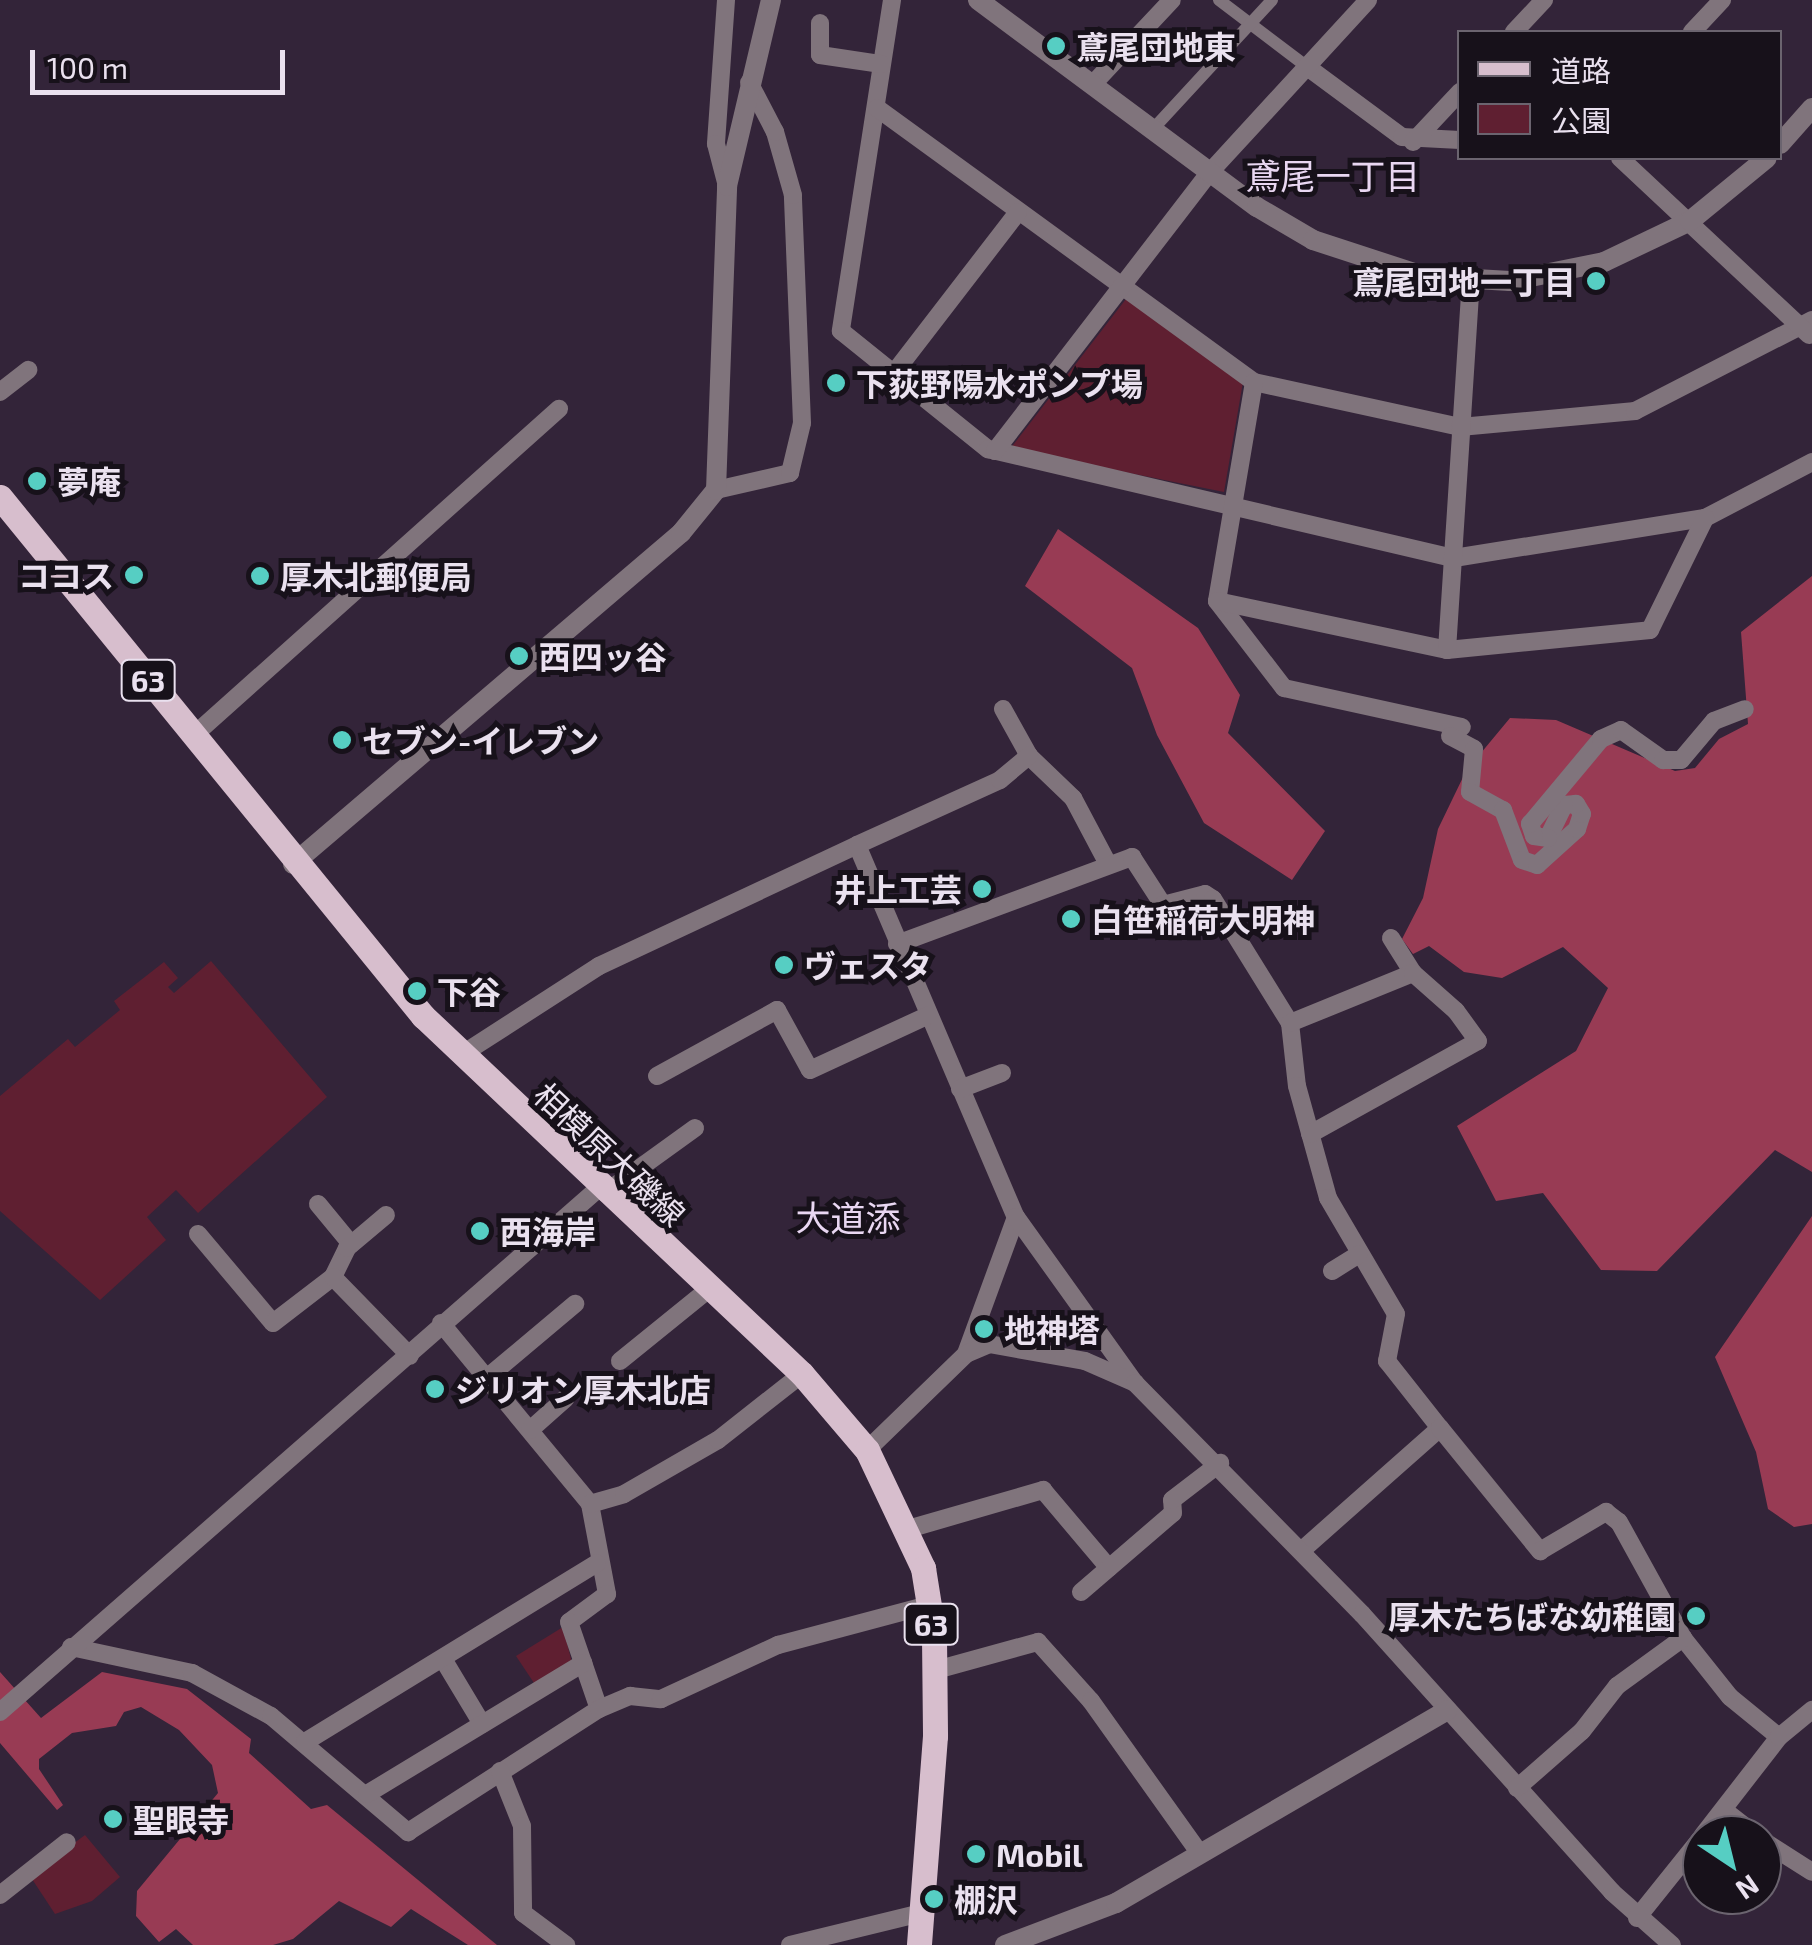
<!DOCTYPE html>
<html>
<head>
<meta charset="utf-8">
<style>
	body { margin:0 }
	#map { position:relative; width:1812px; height:1945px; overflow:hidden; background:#332439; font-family:"Exo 2","Noto Sans JP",sans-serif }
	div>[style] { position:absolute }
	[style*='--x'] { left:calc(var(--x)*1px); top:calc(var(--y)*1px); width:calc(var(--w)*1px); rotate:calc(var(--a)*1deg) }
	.green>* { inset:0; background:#5f1f31 }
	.forest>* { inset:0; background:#983b54 }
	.pedestrian>* { height:12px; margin:-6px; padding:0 6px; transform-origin:6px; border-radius:6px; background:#80747c }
	.minor>* { height:18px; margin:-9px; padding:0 9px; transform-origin:9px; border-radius:9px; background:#80747c }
	.tertiary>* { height:20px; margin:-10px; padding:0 10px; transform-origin:10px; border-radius:10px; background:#80747c }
	.primary>* { height:25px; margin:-12.5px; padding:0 12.5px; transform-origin:12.5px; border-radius:12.5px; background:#d7becd }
	.dots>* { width:28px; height:28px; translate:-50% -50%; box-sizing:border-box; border:5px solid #17111a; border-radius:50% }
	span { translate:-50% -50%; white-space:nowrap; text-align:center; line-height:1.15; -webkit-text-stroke:10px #17111a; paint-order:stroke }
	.shield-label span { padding:2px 8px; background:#17111a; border:2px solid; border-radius:8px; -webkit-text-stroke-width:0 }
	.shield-label { font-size:30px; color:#eae1ef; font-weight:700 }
	.poi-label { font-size:32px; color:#eae1ef; font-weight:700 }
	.left { translate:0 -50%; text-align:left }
	.right { translate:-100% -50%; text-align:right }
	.street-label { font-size:32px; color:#eae1ef }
	.neighbourhood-label { font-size:35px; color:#e9d7f2 }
	.legend { position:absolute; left:1457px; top:30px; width:325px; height:130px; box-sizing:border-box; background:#17111a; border:2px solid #6b646f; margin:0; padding:12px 18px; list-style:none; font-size:30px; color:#eae1ef }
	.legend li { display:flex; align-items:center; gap:20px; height:50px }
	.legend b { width:50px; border:2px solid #6b646f }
	.north { position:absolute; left:1682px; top:1815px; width:100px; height:100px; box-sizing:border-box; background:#17111a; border:2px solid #6b646f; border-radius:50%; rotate:145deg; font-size:28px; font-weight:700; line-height:40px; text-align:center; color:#eae1ef }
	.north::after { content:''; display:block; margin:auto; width:35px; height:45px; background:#56cec3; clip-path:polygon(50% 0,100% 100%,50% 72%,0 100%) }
	.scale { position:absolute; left:30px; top:50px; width:255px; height:45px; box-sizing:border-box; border:5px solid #eae1ef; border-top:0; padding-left:12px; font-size:30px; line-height:35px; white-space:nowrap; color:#eae1ef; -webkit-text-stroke:8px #17111a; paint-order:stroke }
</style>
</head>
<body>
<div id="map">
	<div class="green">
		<i style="clip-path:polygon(1126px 299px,1243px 382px,1224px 492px,1010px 449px)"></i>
		<i style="clip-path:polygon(211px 961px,327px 1097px,198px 1213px,176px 1190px,147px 1217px,166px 1240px,100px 1300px,0 1211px,0 1096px,68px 1039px,75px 1047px,120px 1010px,114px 1001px,164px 962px,178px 978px,168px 987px,174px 993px)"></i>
		<i style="clip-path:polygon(563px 1627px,572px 1663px,536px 1686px,516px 1656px)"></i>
		<i style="clip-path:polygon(85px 1835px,120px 1877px,92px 1901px,55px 1914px,30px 1876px)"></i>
	</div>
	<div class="forest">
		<i style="clip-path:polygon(1058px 529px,1198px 628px,1240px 695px,1228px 733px,1325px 831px,1292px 880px,1204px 823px,1157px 735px,1132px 668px,1025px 586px)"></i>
		<i style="clip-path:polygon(1812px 576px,1812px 1172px,1775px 1150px,1657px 1271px,1601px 1270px,1543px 1193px,1496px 1201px,1457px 1126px,1576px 1051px,1608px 988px,1563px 947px,1502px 978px,1464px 972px,1429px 946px,1413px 954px,1402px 939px,1423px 898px,1438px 829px,1466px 771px,1510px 718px,1556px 720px,1675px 771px,1695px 768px,1719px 739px,1748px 724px,1741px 632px)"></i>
		<i style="clip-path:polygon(1812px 1216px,1812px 1524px,1794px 1527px,1768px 1509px,1756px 1452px,1715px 1357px)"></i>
		<i style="clip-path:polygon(0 1672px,41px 1718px,102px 1672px,187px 1689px,251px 1739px,249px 1753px,311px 1809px,327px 1805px,497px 1945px,468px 1945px,411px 1909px,391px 1927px,339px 1901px,293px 1939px,273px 1945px,193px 1945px,176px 1929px,159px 1942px,136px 1916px,137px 1891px,218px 1793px,212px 1765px,179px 1730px,141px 1707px,124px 1712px,116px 1726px,72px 1733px,39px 1759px,39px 1769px,63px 1805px,57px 1810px,0 1743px)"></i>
	</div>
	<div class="pedestrian">
		<i style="--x:1219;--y:0;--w:109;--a:37.2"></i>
		<i style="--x:1154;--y:128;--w:174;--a:-47.3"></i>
	</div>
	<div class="minor">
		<i style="--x:726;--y:0;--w:144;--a:94"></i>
		<i style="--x:716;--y:144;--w:43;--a:75.3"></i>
		<i style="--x:892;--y:0;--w:335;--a:98.8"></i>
		<i style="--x:841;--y:331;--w:189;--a:38.8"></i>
		<i style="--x:988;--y:449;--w:479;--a:13.2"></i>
		<i style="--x:1454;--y:558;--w:254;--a:-9.1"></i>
		<i style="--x:1705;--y:518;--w:121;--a:-27.6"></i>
		<i style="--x:820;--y:23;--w:32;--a:90"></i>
		<i style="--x:820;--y:55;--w:62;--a:8.4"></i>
		<i style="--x:1514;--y:32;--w:44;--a:-46.8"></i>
		<i style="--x:1692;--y:32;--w:44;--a:-46.8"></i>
		<i style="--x:1306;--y:66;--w:119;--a:36.5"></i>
		<i style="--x:1402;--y:137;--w:58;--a:3"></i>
		<i style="--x:1093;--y:84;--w:115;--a:-46.8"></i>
		<i style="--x:877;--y:108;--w:466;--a:36"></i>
		<i style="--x:1254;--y:382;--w:211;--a:12.3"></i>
		<i style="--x:1460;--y:427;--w:176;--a:-5.2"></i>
		<i style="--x:1635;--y:411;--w:199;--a:-27.2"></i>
		<i style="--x:1413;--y:142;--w:69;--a:-46.8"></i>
		<i style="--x:1620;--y:158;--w:259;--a:43.1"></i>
		<i style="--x:894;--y:373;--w:203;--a:-52.4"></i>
		<i style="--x:1254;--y:382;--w:222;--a:99.6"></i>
		<i style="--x:1217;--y:601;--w:110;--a:52.4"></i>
		<i style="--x:1284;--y:688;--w:182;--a:12.4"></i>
		<i style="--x:0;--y:392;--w:36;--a:-38"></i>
		<i style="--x:995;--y:451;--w:354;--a:-52.4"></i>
		<i style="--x:1211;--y:171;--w:232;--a:-47.4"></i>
		<i style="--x:716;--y:490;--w:76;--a:-12.9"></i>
		<i style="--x:790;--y:473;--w:51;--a:-76.5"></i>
		<i style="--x:802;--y:423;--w:228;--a:-92.3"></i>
		<i style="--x:793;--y:195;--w:66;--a:-105.9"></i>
		<i style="--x:775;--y:132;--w:56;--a:-117.5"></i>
		<i style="--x:1217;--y:601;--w:235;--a:12"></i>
		<i style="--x:1447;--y:650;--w:204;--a:-5.6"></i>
		<i style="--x:1650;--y:630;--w:125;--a:-63.8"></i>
		<i style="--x:1447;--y:650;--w:371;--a:-86.3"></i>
		<i style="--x:1003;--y:709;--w:54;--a:61"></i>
		<i style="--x:1029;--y:756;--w:61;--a:43.7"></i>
		<i style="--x:1073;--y:798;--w:75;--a:62.1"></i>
		<i style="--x:193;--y:736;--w:491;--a:-41.8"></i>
		<i style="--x:1450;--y:736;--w:27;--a:28"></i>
		<i style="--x:1474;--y:749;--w:43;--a:95.3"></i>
		<i style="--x:1470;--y:792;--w:38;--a:29"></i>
		<i style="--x:1503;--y:810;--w:53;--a:69.2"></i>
		<i style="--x:1522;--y:860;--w:16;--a:18"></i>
		<i style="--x:1537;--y:865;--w:54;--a:-42"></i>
		<i style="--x:1577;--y:829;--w:16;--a:-72"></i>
		<i style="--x:1582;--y:814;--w:12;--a:-121"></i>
		<i style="--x:1576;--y:804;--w:12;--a:175"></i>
		<i style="--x:1564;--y:805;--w:37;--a:116"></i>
		<i style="--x:1548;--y:838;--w:14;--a:-172"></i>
		<i style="--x:1534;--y:836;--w:13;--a:-108"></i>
		<i style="--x:1530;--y:824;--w:111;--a:-50.1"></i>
		<i style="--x:1601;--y:739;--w:22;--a:-24"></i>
		<i style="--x:1621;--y:730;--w:52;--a:35.5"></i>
		<i style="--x:1663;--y:760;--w:18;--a:0"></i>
		<i style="--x:1681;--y:760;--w:51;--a:-49.8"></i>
		<i style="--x:1714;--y:721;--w:33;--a:-21"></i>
		<i style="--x:857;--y:845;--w:157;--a:-24.4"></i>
		<i style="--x:1000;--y:780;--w:38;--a:-40"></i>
		<i style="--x:1391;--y:938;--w:41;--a:57.8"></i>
		<i style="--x:897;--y:944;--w:251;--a:-20.3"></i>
		<i style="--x:1132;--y:857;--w:57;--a:57.1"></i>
		<i style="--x:1163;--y:905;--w:43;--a:-14.7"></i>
		<i style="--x:1205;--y:894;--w:9;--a:32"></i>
		<i style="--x:1213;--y:899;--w:146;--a:58.2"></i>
		<i style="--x:1290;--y:1023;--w:63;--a:83.7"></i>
		<i style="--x:1297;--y:1086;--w:116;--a:74.5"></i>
		<i style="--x:1328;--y:1198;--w:134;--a:59.6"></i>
		<i style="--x:1396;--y:1314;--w:48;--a:100.8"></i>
		<i style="--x:1387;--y:1361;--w:85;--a:51.7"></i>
		<i style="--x:1440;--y:1428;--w:184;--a:138.5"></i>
		<i style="--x:1290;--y:1023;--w:133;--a:-22.1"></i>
		<i style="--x:1413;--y:973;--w:57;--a:41.5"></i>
		<i style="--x:1456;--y:1011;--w:37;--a:54"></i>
		<i style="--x:1478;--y:1041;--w:192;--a:151"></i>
		<i style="--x:461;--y:1055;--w:164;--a:-32.8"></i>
		<i style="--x:599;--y:966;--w:285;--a:-25.1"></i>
		<i style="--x:857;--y:845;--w:405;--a:66.9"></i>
		<i style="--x:1016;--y:1217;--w:146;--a:110.1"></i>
		<i style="--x:657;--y:1076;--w:137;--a:-28.8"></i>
		<i style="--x:777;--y:1010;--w:68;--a:61.2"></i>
		<i style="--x:810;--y:1070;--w:129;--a:-24.8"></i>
		<i style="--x:960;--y:1089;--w:45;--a:-20.9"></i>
		<i style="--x:605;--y:1193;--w:111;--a:-35.8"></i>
		<i style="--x:318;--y:1204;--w:52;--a:50.5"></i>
		<i style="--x:1016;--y:1217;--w:204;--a:54.4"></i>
		<i style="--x:198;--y:1234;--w:116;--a:49.9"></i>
		<i style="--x:273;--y:1323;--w:76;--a:-37.5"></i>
		<i style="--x:333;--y:1277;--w:32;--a:-64"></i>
		<i style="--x:347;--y:1248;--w:51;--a:-40.2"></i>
		<i style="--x:1332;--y:1271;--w:31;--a:-32"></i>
		<i style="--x:333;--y:1277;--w:110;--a:45.7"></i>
		<i style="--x:441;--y:1323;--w:234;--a:50.5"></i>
		<i style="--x:590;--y:1504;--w:92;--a:79.3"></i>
		<i style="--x:607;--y:1594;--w:47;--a:143.6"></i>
		<i style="--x:569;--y:1622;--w:92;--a:71"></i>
		<i style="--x:620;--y:1361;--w:114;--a:-39"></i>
		<i style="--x:488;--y:1377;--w:114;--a:-40"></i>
		<i style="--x:1440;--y:1428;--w:159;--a:50.9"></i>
		<i style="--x:1540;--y:1551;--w:77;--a:-30.6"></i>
		<i style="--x:1606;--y:1512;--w:16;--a:38"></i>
		<i style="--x:1619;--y:1522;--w:132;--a:61.1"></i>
		<i style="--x:1683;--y:1638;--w:75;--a:51.5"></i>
		<i style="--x:1730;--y:1697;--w:63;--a:39.2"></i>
		<i style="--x:530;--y:1430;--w:47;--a:-41.5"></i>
		<i style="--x:867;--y:1450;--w:138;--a:-44.1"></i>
		<i style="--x:966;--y:1354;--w:25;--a:-23"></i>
		<i style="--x:989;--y:1344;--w:97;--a:10"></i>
		<i style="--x:1085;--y:1361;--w:55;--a:23.7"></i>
		<i style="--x:1135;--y:1383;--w:324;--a:45.5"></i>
		<i style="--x:1362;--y:1614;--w:374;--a:48"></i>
		<i style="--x:1612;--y:1892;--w:80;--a:41.5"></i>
		<i style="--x:590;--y:1504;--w:35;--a:-16"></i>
		<i style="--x:624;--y:1494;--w:108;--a:-29.9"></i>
		<i style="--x:718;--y:1440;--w:107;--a:-38.2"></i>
		<i style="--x:908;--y:1529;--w:141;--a:-16.1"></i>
		<i style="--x:1043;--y:1490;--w:102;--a:49.8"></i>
		<i style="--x:1081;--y:1592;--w:121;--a:-40.7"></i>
		<i style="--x:1173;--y:1513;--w:13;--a:-94"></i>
		<i style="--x:1172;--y:1500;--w:61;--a:-37.6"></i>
		<i style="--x:71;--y:1647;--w:124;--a:12.1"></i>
		<i style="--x:192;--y:1673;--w:90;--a:28.6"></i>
		<i style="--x:271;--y:1716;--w:180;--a:40.3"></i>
		<i style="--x:408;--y:1832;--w:227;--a:-32.8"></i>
		<i style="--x:599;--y:1709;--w:34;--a:-23"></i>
		<i style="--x:630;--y:1696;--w:31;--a:6"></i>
		<i style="--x:661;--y:1699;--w:129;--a:-24.8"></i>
		<i style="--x:778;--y:1645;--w:155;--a:-14.9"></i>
		<i style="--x:443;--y:1659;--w:76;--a:59"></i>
		<i style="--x:936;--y:1670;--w:106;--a:-15.4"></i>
		<i style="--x:1038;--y:1642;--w:79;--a:48.1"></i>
		<i style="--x:1091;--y:1701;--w:188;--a:54.5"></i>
		<i style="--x:0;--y:1712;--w:796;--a:-41.18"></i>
		<i style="--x:305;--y:1742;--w:342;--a:-31.5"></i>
		<i style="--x:500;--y:1771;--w:59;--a:68.2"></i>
		<i style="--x:522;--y:1826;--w:87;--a:89.3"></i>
		<i style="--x:523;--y:1913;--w:54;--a:36.7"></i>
		<i style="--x:1517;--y:1788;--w:86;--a:-41.2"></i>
		<i style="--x:1582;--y:1731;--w:57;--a:-52.1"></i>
		<i style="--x:1617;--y:1686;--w:82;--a:-36"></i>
		<i style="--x:367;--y:1794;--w:253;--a:-31.2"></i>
		<i style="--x:1724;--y:1810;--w:41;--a:38"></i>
		<i style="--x:1703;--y:1835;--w:124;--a:-52.2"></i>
		<i style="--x:1779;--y:1737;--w:43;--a:-39.3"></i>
		<i style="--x:1762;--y:1840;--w:59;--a:32.6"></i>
		<i style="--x:0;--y:1895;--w:85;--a:-38.3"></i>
		<i style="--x:1637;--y:1918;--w:104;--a:-51.3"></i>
		<i style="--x:790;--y:1945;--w:135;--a:-13.7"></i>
	</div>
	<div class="tertiary">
		<i style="--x:978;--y:0;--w:347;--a:36.6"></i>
		<i style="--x:1257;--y:207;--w:65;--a:30.5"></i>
		<i style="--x:1313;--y:240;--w:116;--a:18.1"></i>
		<i style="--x:1423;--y:276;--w:87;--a:3.3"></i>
		<i style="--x:1510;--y:281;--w:96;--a:-11.4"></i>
		<i style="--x:1604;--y:262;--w:95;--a:-25.5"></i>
		<i style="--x:1690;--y:221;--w:99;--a:-39.3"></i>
		<i style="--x:1780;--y:144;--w:48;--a:-48.4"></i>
		<i style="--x:293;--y:864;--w:510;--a:-40.47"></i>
		<i style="--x:681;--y:533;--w:55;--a:-50.9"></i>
		<i style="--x:716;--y:490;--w:304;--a:-87.9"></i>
		<i style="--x:727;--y:186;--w:191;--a:-76.7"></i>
		<i style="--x:1005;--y:1945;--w:119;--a:-20.7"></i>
		<i style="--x:1116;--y:1903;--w:383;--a:-30.2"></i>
	</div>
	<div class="primary">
		<i style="--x:0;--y:497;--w:670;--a:50.82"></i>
		<i style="--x:423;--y:1016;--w:521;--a:43.37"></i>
		<i style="--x:802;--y:1374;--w:100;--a:49.5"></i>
		<i style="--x:867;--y:1450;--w:131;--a:64.6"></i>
		<i style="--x:923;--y:1568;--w:70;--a:80.9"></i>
		<i style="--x:934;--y:1637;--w:99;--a:89.4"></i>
		<i style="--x:935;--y:1736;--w:210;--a:94.4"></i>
	</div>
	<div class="dots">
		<i style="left:1056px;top:46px;background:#56cec3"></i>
		<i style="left:1596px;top:281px;background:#56cec3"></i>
		<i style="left:836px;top:383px;background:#56cec3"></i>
		<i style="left:37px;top:481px;background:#56cec3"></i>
		<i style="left:134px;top:575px;background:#56cec3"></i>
		<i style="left:260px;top:576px;background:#56cec3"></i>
		<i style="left:519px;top:656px;background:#56cec3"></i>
		<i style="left:342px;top:740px;background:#56cec3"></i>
		<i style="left:982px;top:889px;background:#56cec3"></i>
		<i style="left:1071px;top:919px;background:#56cec3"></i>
		<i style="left:784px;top:965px;background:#56cec3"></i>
		<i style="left:417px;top:991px;background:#56cec3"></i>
		<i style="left:480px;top:1231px;background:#56cec3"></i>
		<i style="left:984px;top:1329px;background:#56cec3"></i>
		<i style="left:435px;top:1389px;background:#56cec3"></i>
		<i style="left:1696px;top:1616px;background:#56cec3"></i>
		<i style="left:113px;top:1819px;background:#56cec3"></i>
		<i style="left:976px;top:1854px;background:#56cec3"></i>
		<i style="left:934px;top:1899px;background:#56cec3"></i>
	</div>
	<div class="shield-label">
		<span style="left:148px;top:680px">63</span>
		<span style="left:931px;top:1624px">63</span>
	</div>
	<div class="poi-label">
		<span class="left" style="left:1076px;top:46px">鳶尾団地東</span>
		<span class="right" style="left:1576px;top:281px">鳶尾団地一丁目</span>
		<span class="left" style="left:856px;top:383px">下荻野陽水ポンプ場</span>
		<span class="left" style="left:57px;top:481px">夢庵</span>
		<span class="right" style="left:114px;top:575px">ココス</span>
		<span class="left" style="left:280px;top:576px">厚木北郵便局</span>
		<span class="left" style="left:539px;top:656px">西四ッ谷</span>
		<span class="left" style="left:362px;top:740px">セブン-イレブン</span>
		<span class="right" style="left:962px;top:889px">井上工芸</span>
		<span class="left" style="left:1091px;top:919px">白笹稲荷大明神</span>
		<span class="left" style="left:804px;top:965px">ヴェスタ</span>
		<span class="left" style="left:437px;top:991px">下谷</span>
		<span class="left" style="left:500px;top:1231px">西海岸</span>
		<span class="left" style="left:1004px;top:1329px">地神塔</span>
		<span class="left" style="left:455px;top:1389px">ジリオン厚木北店</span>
		<span class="right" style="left:1676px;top:1616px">厚木たちばな幼稚園</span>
		<span class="left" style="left:133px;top:1819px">聖眼寺</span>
		<span class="left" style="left:996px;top:1854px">Mobil</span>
		<span class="left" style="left:954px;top:1899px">棚沢</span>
	</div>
	<div class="street-label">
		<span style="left:610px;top:1154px;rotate:43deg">相模原大磯線</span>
	</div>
	<div class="neighbourhood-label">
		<span style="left:1333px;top:175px">鳶尾一丁目</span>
		<span style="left:848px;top:1217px">大道添</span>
	</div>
	<ul class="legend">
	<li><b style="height:12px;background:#d7becd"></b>道路</li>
	<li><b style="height:28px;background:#5f1f31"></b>公園</li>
	</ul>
	<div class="north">N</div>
	<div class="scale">100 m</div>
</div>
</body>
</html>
